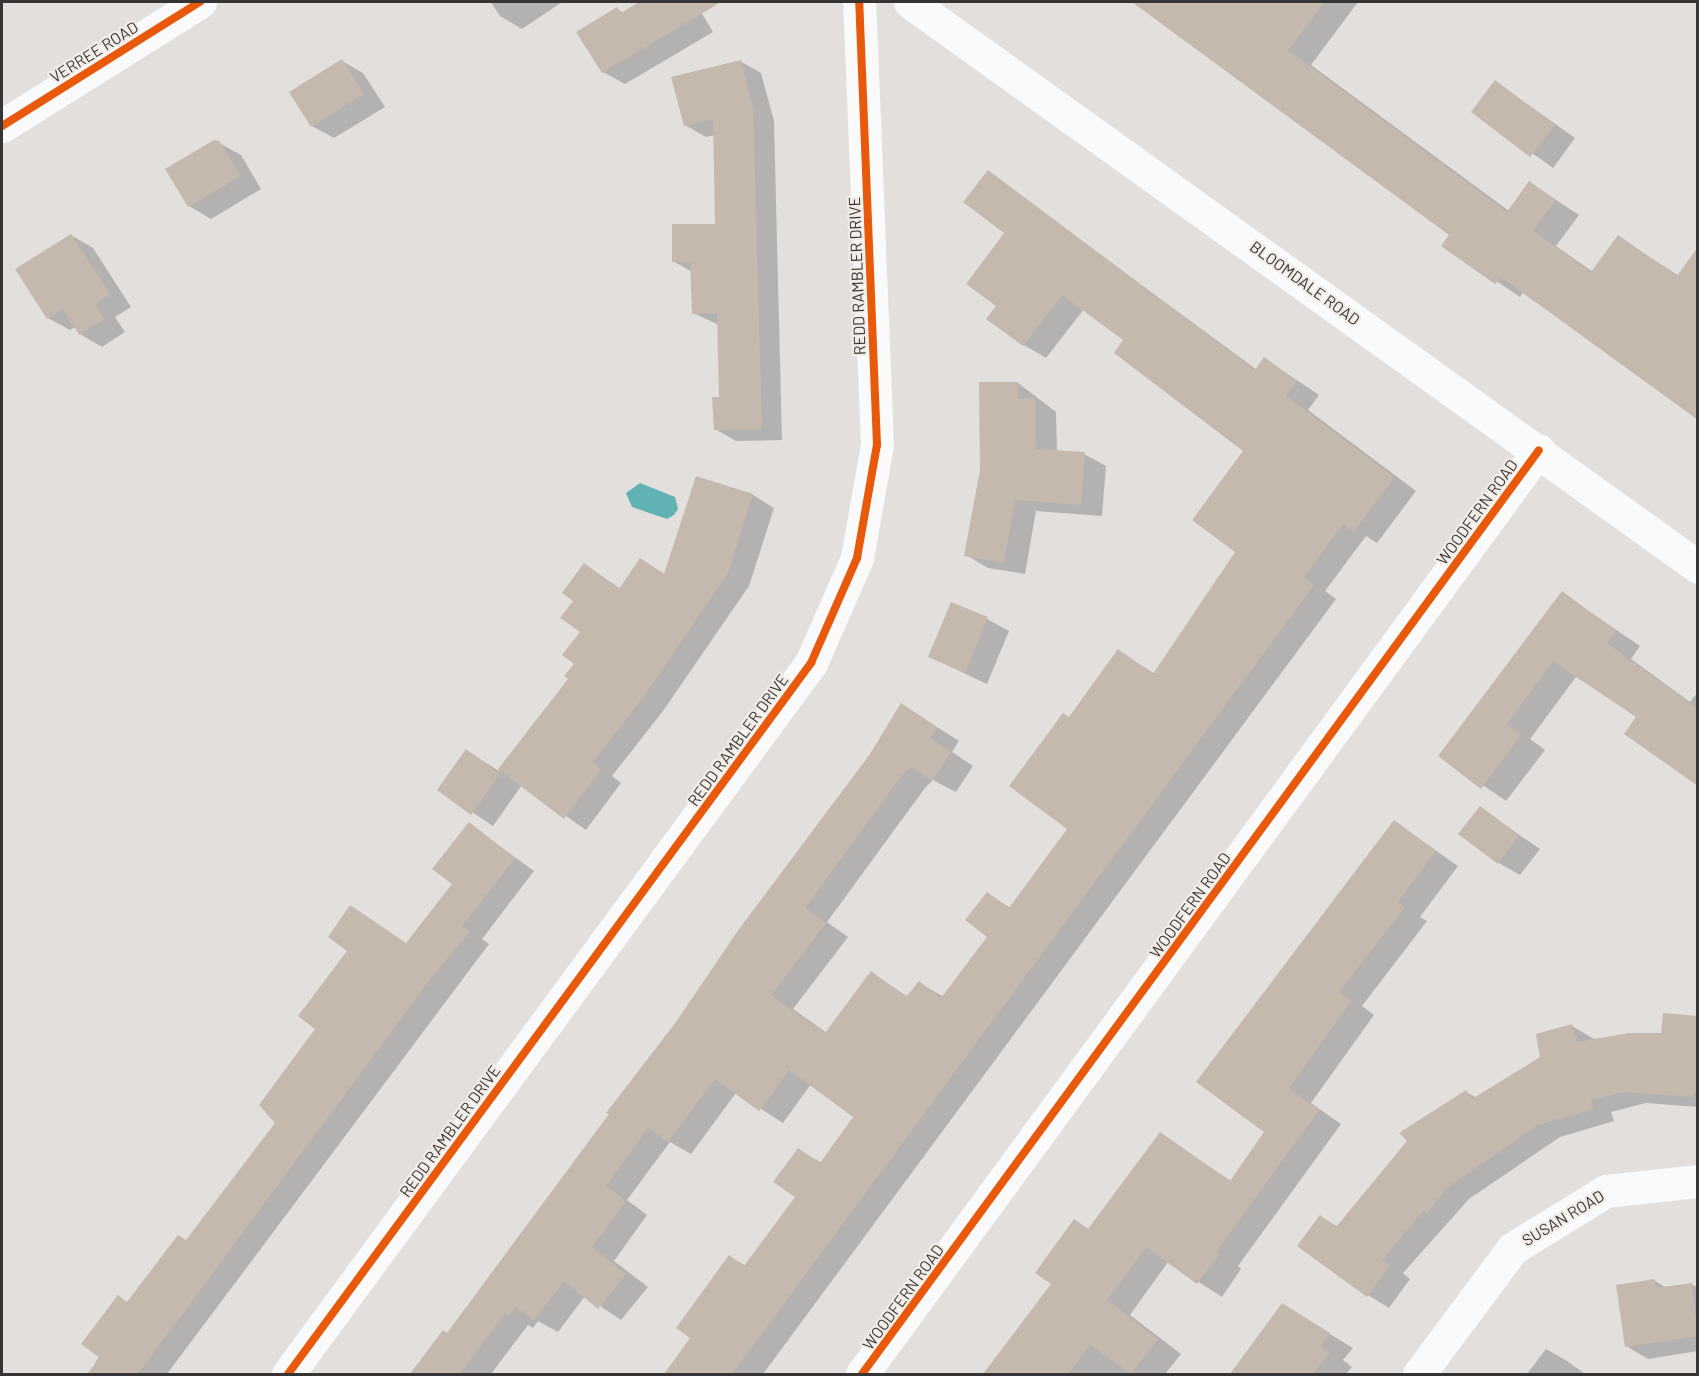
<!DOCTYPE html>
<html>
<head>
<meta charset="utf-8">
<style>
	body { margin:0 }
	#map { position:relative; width:1699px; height:1376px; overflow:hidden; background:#e2dfdd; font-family:Barlow,sans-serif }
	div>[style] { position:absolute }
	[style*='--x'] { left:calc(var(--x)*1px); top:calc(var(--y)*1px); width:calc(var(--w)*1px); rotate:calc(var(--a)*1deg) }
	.water>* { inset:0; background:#60b2b3 }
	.shadow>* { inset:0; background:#0003 }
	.building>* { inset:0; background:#c5b8ad }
	.minor>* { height:33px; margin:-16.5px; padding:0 16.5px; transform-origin:16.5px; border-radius:16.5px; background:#fbfafa }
	.major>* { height:33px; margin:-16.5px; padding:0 16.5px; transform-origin:16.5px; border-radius:16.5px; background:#fbfafa }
	.cycleway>* { height:8px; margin:-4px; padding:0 4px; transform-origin:4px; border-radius:4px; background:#e8590c }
	span { translate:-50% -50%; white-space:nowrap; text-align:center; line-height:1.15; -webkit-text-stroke:4.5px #f2ece7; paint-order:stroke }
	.street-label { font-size:16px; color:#373533 }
	.frame { position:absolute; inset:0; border:3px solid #373533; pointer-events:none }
</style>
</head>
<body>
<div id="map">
	<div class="water">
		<i style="clip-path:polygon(640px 483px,675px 497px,678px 509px,674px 515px,667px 519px,632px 507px,626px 493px)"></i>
	</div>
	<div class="shadow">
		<i style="clip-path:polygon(491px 2px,562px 2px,522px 29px,500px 16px)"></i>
		<i style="clip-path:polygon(642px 2px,695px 2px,713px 32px,625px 84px,603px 72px,617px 9px,624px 13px)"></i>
		<i style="clip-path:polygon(1139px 2px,1226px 2px,1260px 27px,1279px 2px,1358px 2px,1311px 65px,1509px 211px,1530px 183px,1579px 215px,1556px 246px,1593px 272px,1618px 237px,1679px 276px,1698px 418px,1524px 291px,1520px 297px,1443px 245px,1451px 235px)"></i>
		<i style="clip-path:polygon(342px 61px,363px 73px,385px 107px,334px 138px,312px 126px)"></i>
		<i style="clip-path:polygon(740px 61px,761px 73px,774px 121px,782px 440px,736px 441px,715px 429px,720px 398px,719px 325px,693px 313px,692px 272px,673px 261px,717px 226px,715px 135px,706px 137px,685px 125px)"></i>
		<i style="clip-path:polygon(1496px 82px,1575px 138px,1553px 168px,1473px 111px)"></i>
		<i style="clip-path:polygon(219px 143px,241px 155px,261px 189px,211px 219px,189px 206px,168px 170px)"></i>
		<i style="clip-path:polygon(988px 172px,1257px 370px,1265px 359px,1319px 395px,1308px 410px,1416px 491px,1377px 543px,1366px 536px,1325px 591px,1336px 599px,763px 1374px,666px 1374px,692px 1337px,730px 1257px,746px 1266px,797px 1197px,798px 1150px,822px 1163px,856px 1117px,811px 1084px,783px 1123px,736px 1093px,691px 1154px,670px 1142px,627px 1200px,647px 1215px,614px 1261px,648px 1287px,621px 1320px,585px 1296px,558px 1332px,538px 1321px,533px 1328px,528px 1325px,491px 1374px,412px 1374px,444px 1332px,448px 1334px,677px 1023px,871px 755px,902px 705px,959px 741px,952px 752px,973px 766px,956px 792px,933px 780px,925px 788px,827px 922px,848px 937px,793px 1009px,827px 1033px,872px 973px,908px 997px,919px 983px,944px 997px,990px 936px,987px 894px,1011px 908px,1069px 828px,1070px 718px,1119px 651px,1155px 674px,1237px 552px,1245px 450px,1125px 339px,1084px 309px,1046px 358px,1024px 345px,999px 306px,1006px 233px)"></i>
		<i style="clip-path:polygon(71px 235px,93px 248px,131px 307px,115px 317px,125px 332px,102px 347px,80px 334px,76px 327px,70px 330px,48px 318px)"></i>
		<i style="clip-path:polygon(1018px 383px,1056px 412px,1057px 452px,1084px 454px,1106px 466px,1102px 516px,1036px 511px,1025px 574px,988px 568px,966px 555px)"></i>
		<i style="clip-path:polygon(697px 478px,753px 495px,774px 508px,749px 586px,663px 711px,612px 776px,621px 783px,586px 830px,522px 785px,493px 826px,439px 790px,467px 751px,499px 771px,570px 679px,582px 632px,575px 601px,585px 565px,621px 589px,641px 560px,666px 575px)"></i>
		<i style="clip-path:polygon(1562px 593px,1640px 646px,1631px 659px,1690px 702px,1698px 692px,1698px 783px,1638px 717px,1576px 677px,1530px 739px,1545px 750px,1506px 801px,1440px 756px)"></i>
		<i style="clip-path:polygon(987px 619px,1009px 631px,987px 684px,930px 657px)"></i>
		<i style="clip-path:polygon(1480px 808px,1540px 849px,1520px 875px,1499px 863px)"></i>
		<i style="clip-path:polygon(1395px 822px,1458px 866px,1420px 917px,1427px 921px,1362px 1006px,1374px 1015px,1311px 1103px,1341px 1124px,1238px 1266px,1241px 1269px,1222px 1297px,1168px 1262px,1130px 1315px,1181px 1354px,1165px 1374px,985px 1374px,1053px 1284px,1075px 1221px,1090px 1230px,1160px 1134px,1231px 1181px,1266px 1132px)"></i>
		<i style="clip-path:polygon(469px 824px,534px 871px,482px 939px,489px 944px,167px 1374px,89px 1374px,129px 1303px,187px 1241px,277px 1123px,350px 950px,351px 907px,407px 944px,454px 884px)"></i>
		<i style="clip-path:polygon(1698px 1017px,1698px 1107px,1646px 1103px,1611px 1112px,1614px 1121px,1560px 1137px,1469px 1199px,1403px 1273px,1410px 1279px,1389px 1308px,1368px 1295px,1321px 1217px,1338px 1227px,1466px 1092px,1477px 1098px,1542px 1057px,1572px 1026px,1594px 1039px,1663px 1034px)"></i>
		<i style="clip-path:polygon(1655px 1281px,1667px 1288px,1691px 1284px,1698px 1288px,1698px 1351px,1648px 1359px,1626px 1346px)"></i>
		<i style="clip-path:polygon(1282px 1305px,1353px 1348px,1343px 1360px,1352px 1367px,1346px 1374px,1232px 1374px)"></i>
		<i style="clip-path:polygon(1546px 1349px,1567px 1361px,1585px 1374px,1527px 1374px)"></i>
	</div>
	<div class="building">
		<i style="clip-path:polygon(639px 2px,721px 2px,602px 73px,576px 32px,617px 7px,621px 13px)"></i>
		<i style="clip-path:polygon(1132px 2px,1325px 2px,1288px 50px,1507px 212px,1529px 181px,1556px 200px,1533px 231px,1591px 272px,1618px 235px,1677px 276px,1698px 247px,1698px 420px,1501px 277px,1495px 284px,1441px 246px,1449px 235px)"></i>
		<i style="clip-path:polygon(342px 59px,364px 94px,311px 127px,289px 92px)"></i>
		<i style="clip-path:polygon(741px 60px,753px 109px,762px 429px,714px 430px,712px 397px,719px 397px,717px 313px,692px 314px,690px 262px,672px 262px,672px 224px,715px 224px,713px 119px,684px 126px,671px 77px)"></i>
		<i style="clip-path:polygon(1495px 80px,1555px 125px,1530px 157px,1471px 112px)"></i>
		<i style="clip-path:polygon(214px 140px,219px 141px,241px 176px,188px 207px,165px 169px)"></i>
		<i style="clip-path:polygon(988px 170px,1255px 370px,1264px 357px,1297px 381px,1286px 396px,1394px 477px,1354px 532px,1343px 524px,1304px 577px,1314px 585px,732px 1374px,664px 1374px,690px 1338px,676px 1328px,729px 1255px,744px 1266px,795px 1197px,773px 1182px,798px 1148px,820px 1163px,853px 1117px,789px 1070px,759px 1111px,715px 1079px,668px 1142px,648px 1128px,606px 1186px,626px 1201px,592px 1247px,626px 1274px,598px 1309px,564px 1281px,534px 1320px,516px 1307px,509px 1316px,505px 1313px,460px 1374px,410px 1374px,443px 1330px,447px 1333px,609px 1114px,606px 1113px,676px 1022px,737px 932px,870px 754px,901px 703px,937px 727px,930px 738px,951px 752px,932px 781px,911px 767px,902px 775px,805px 908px,826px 923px,771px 995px,825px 1033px,871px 971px,906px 997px,919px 981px,941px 998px,987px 937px,965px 920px,987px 892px,1009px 908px,1067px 829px,1009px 786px,1063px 713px,1069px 717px,1118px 649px,1153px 674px,1235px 552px,1192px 520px,1243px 451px,1114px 353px,1123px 340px,1062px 295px,1023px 346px,986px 319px,996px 306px,966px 284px,1004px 233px,963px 202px)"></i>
		<i style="clip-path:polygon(71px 234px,110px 294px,95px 304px,104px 319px,79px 335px,63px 309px,47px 319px,15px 269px)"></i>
		<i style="clip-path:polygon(979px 382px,1018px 382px,1018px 399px,1035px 398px,1036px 449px,1085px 452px,1081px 505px,1015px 500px,1004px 563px,964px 556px,980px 470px)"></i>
		<i style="clip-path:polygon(696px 476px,753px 494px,728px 573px,642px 699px,592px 763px,601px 769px,564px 819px,498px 769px,568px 679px,564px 676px,574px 664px,562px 655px,580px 632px,560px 618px,573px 601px,562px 593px,584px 563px,619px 589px,640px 558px,664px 574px)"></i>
		<i style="clip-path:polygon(1562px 591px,1616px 631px,1607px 643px,1698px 709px,1698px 786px,1624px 734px,1636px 717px,1553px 661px,1507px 724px,1521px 735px,1481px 789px,1438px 756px)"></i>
		<i style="clip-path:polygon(951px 602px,988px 617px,965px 673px,928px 657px)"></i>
		<i style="clip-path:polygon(466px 749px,500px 774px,471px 815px,437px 790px)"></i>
		<i style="clip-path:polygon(1480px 806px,1519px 835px,1498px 864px,1458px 834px)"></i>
		<i style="clip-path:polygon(1394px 820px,1436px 851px,1398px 902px,1405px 907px,1339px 992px,1351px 1001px,1289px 1088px,1319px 1110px,1216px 1252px,1219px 1255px,1197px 1284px,1146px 1247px,1107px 1300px,1158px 1339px,1131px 1374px,1090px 1345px,1068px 1374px,983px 1374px,1051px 1284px,1035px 1273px,1074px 1219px,1088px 1229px,1160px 1132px,1230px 1181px,1264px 1132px,1196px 1082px)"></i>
		<i style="clip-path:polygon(469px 822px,515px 858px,462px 926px,470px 932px,431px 978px,138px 1374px,87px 1374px,100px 1358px,81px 1344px,118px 1295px,127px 1302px,178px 1235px,186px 1240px,275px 1123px,259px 1105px,315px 1029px,298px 1016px,347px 951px,328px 937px,350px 905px,406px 943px,452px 884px,432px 869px)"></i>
		<i style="clip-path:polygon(1663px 1013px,1698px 1016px,1698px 1093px,1693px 1093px,1693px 1097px,1624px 1092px,1591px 1100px,1593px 1109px,1538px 1125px,1447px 1188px,1427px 1213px,1423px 1211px,1382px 1260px,1390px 1265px,1367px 1297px,1297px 1246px,1320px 1215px,1336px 1227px,1407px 1141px,1399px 1133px,1466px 1090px,1472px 1099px,1540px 1057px,1536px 1034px,1572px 1024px,1577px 1042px,1629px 1033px,1661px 1033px)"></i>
		<i style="clip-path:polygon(1655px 1279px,1656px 1288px,1692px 1283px,1698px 1336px,1625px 1347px,1616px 1285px)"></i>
		<i style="clip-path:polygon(1282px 1303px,1330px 1333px,1321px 1346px,1330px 1352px,1313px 1374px,1230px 1374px)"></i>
	</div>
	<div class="minor">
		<i style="--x:910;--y:2;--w:970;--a:35.64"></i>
		<i style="--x:288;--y:1374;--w:883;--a:-53.66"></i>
		<i style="--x:811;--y:663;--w:115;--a:-66.3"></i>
		<i style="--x:857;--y:558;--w:115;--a:-80"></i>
		<i style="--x:877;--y:445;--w:443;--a:-92.3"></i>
		<i style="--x:862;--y:1374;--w:1145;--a:-53.77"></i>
		<i style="--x:1419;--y:1374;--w:157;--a:-53.3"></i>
		<i style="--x:1513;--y:1248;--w:109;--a:-31.5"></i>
		<i style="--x:1606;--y:1191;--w:93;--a:-6.2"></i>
	</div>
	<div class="major">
		<i style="--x:2;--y:126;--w:234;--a:-32.1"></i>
	</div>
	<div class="cycleway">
		<i style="--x:2;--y:126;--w:234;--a:-32.1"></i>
		<i style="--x:288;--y:1374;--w:883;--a:-53.66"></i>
		<i style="--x:811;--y:663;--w:115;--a:-66.3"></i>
		<i style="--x:857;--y:558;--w:115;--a:-80"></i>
		<i style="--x:877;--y:445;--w:443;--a:-92.3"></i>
		<i style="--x:862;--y:1374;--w:1145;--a:-53.77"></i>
	</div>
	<div class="street-label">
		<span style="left:94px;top:52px;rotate:-32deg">VERREE ROAD</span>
		<span style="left:857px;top:276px;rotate:-92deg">REDD RAMBLER DRIVE</span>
		<span style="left:1305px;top:283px;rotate:36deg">BLOOMDALE ROAD</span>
		<span style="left:1477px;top:512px;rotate:-54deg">WOODFERN ROAD</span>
		<span style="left:738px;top:740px;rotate:-54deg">REDD RAMBLER DRIVE</span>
		<span style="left:1190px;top:905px;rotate:-54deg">WOODFERN ROAD</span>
		<span style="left:450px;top:1131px;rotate:-54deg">REDD RAMBLER DRIVE</span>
		<span style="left:1563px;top:1218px;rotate:-31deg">SUSAN ROAD</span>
		<span style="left:903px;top:1297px;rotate:-54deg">WOODFERN ROAD</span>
	</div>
	<div class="frame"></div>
</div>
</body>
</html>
